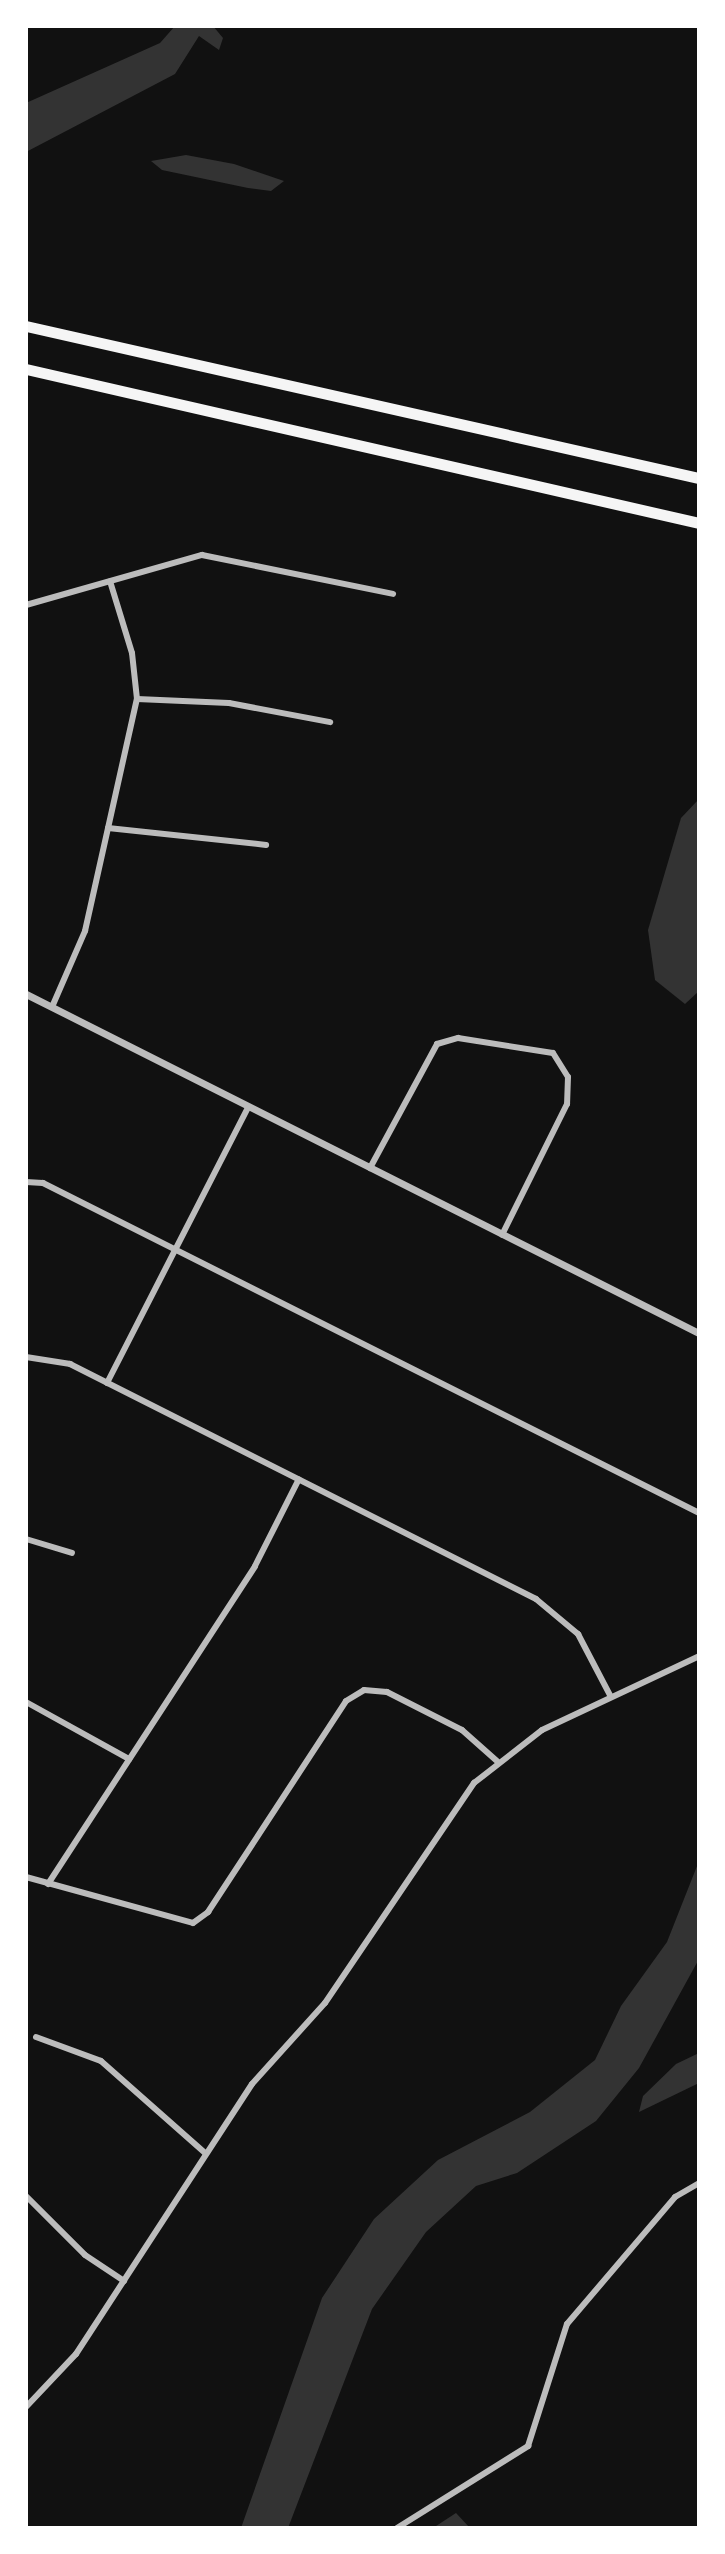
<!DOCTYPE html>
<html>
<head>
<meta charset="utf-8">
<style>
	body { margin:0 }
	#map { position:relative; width:725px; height:2554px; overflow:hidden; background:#111; font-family:"Roboto Condensed",sans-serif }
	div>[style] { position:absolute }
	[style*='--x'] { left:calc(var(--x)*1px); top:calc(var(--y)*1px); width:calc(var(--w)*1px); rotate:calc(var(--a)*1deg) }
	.water>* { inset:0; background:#333 }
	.minor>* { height:6px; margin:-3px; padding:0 3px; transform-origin:3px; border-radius:3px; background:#bcbcbc }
	.tertiary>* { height:7px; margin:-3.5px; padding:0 3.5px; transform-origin:3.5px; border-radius:3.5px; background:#bcbcbc }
	.motorway>* { height:11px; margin:-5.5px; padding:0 5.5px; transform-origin:5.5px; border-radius:5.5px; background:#f5f5f5 }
	span { translate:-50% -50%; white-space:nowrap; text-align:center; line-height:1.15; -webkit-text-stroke:6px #fff; paint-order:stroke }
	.frame { position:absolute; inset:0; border:28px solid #fff; pointer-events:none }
</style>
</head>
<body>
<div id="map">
	<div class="water">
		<i style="clip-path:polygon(175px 26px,213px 26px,223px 38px,219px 50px,199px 36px,175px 74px,26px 152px,26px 103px,160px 43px)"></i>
		<i style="clip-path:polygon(186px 155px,234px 164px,284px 181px,271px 191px,248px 188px,162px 170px,151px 161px)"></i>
		<i style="clip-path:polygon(699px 799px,699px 991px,685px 1004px,655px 980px,648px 930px,681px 818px)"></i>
		<i style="clip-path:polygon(699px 1861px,699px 1959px,639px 2068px,596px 2121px,517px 2173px,476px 2186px,426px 2232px,372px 2309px,288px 2528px,241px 2528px,322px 2298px,374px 2219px,438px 2160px,530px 2112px,595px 2060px,621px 2006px,667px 1942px)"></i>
		<i style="clip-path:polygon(699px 2053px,699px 2083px,639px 2112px,643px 2096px,676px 2064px)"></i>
		<i style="clip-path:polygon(456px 2513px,470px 2528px,433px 2528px)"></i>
	</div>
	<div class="minor">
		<i style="--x:26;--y:605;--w:183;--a:-15.9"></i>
		<i style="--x:202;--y:555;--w:195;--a:11.5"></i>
		<i style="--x:137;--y:699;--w:92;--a:2.5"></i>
		<i style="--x:229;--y:703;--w:103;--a:10.7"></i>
		<i style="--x:108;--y:828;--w:159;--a:6.1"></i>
		<i style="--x:52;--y:1007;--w:83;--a:-66.5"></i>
		<i style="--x:85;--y:931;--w:238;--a:-77.4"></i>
		<i style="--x:137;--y:699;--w:46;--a:-96.2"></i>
		<i style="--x:132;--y:653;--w:75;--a:-107"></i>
		<i style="--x:370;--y:1168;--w:141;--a:-61.6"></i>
		<i style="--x:437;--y:1044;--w:22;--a:-16"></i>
		<i style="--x:458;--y:1038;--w:96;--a:9"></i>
		<i style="--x:553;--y:1053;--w:28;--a:58"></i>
		<i style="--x:568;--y:1077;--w:27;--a:92"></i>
		<i style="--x:567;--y:1104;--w:146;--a:116.4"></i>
		<i style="--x:26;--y:1182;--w:17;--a:3"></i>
		<i style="--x:43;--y:1183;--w:734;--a:26.7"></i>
		<i style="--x:26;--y:1357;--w:45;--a:9"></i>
		<i style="--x:70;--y:1364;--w:522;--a:26.76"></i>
		<i style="--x:536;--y:1599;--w:55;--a:39.8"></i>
		<i style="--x:578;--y:1634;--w:71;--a:62.4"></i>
		<i style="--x:107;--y:1383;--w:310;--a:-62.9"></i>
		<i style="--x:26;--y:1539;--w:48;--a:16.9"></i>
		<i style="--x:26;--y:1702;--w:118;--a:29"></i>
		<i style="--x:26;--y:1877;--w:173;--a:15.4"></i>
		<i style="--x:193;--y:1923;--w:19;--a:-36"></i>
		<i style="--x:208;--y:1912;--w:252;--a:-56.8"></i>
		<i style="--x:346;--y:1701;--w:21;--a:-31"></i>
		<i style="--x:364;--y:1690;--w:23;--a:5"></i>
		<i style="--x:387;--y:1692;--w:84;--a:26.9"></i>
		<i style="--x:462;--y:1730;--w:47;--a:41.5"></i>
		<i style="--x:48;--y:1884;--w:379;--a:-56.9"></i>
		<i style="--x:255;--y:1566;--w:97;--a:-63.2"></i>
		<i style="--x:36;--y:2037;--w:69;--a:20.3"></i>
		<i style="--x:101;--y:2061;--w:139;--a:41.5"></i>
		<i style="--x:26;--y:2196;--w:83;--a:45"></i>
		<i style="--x:85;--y:2255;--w:47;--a:33.7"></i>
		<i style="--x:26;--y:2407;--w:73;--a:-46.7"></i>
		<i style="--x:76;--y:2354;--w:322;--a:-56.9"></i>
		<i style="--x:252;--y:2084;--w:109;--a:-48"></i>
		<i style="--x:325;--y:2003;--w:266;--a:-55.9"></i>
		<i style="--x:474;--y:1783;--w:86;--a:-37.9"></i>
		<i style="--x:542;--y:1730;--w:174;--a:-25.2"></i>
		<i style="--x:397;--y:2528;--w:155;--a:-32"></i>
		<i style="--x:528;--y:2446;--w:128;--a:-72.3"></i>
		<i style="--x:567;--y:2324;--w:167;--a:-49.6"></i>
		<i style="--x:675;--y:2197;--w:28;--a:-30"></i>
	</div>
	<div class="tertiary">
		<i style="--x:26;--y:994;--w:754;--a:26.74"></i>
	</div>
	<div class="motorway">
		<i style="--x:26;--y:326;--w:690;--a:12.73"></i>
		<i style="--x:26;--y:369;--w:690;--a:12.89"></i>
	</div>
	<div class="frame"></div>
</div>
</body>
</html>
